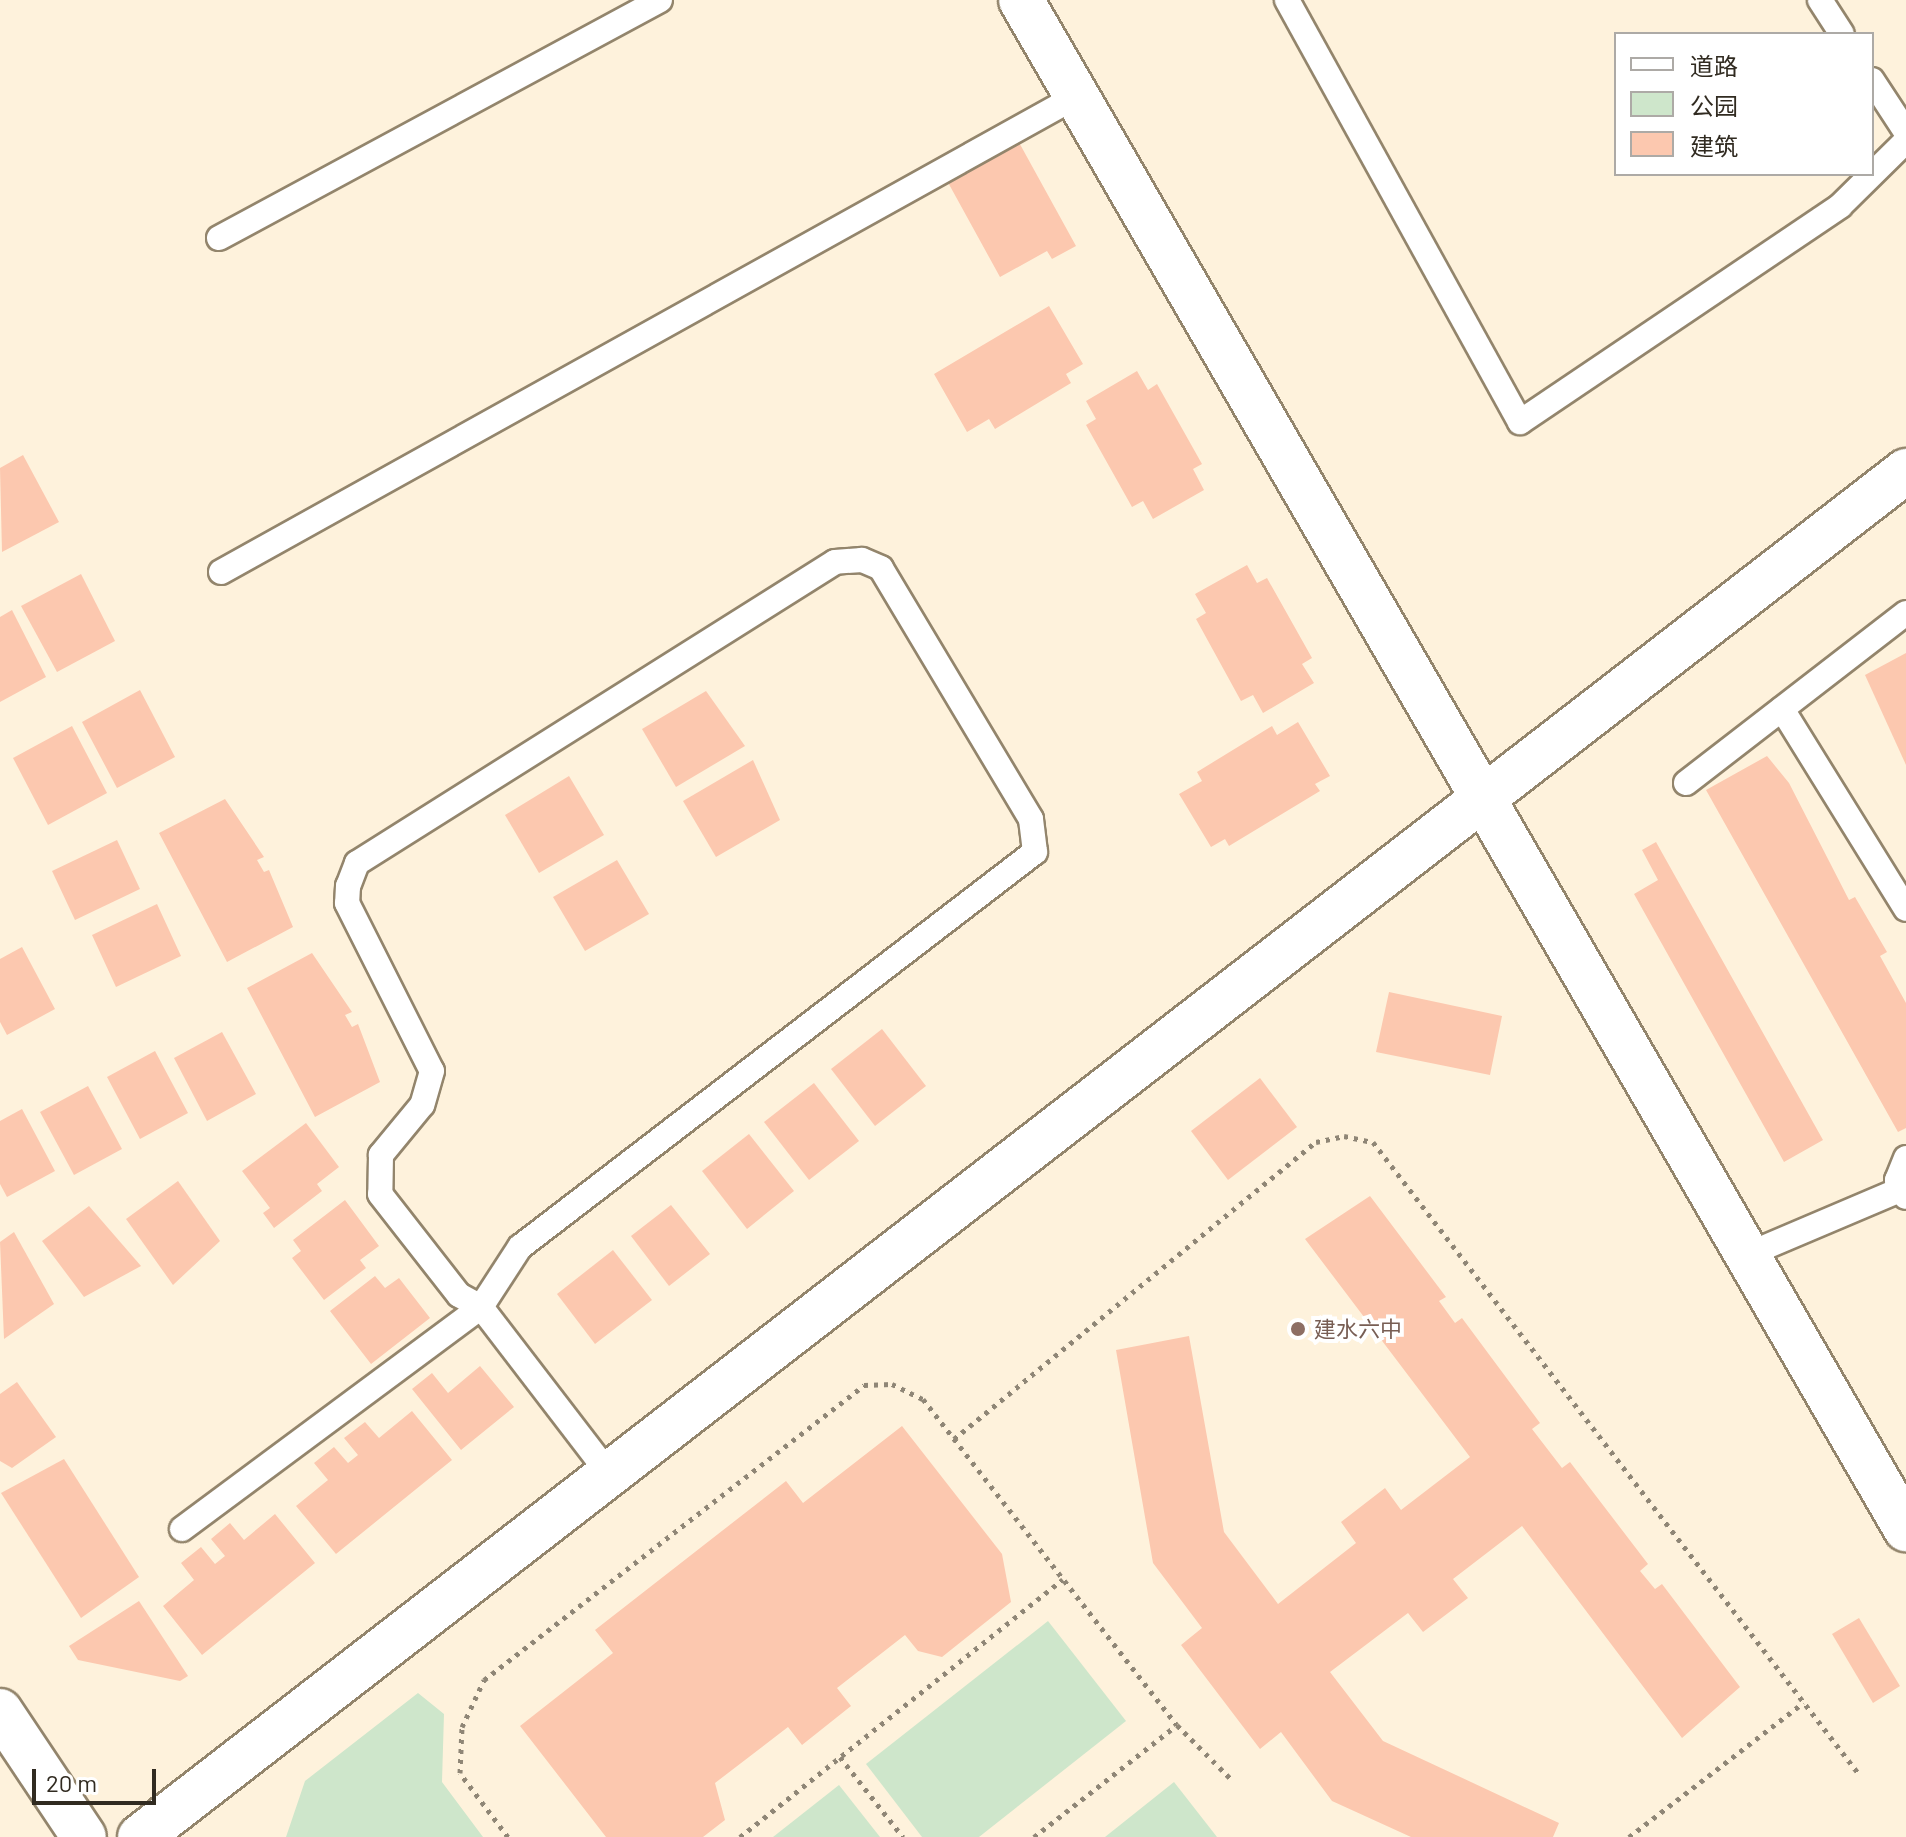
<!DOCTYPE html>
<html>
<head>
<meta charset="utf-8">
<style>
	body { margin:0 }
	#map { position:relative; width:1906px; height:1837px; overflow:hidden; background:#fef2dc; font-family:Barlow,"Noto Sans SC",sans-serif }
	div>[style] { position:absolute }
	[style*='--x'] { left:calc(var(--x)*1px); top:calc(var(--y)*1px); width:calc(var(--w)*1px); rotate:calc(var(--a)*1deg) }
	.green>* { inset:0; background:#cee6cb }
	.building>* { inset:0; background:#fcc8af }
	.path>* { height:5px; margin-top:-2.5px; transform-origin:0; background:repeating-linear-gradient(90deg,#8f8676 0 4px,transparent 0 10px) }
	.roads { filter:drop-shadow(2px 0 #93856c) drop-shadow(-2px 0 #93856c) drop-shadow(0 2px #93856c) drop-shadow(0 -2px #93856c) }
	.lane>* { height:24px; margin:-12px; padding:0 12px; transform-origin:12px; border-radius:12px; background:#fff }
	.secondary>* { height:44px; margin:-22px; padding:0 22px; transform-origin:22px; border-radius:22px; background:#fff }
	.dots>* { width:22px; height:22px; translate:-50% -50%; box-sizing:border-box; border:4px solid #fff; border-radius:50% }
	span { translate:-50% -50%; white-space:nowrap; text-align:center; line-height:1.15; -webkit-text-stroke:8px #fff; paint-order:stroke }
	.education-label { font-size:22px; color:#785e54 }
	.left { translate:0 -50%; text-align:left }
	.legend { position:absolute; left:1614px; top:32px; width:260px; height:144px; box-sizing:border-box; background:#fff; border:2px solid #adaaa6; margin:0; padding:10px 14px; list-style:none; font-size:24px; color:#312b21 }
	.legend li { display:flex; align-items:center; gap:16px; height:40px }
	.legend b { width:40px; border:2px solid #adaaa6 }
	.scale { position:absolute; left:32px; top:1769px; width:124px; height:36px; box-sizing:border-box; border:4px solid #312b21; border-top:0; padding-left:10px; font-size:24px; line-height:28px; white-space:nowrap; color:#312b21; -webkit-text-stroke:6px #fff; paint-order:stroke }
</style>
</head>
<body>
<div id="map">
	<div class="green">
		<i style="clip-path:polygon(1048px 1621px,1126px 1721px,979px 1837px,922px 1837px,866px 1764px)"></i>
		<i style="clip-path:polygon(418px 1693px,444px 1714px,442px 1782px,483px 1837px,286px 1837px,305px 1781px)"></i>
		<i style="clip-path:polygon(1174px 1782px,1217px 1837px,1105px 1837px)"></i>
		<i style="clip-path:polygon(839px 1785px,880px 1837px,773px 1837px)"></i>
	</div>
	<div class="building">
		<i style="clip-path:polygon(1016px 137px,1076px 246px,1052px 259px,1047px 251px,1000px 277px,945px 177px)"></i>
		<i style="clip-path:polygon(1049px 306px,1083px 364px,1066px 374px,1071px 383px,995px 429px,989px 419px,967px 432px,934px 374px)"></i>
		<i style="clip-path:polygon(1137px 371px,1148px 390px,1157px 384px,1202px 464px,1193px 469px,1204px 490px,1153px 519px,1143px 501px,1132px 507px,1086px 425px,1096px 419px,1086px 401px)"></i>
		<i style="clip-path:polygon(23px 455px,59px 522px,2px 552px,0 468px)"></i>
		<i style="clip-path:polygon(1247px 565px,1257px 583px,1267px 578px,1312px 658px,1302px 664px,1314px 683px,1263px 713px,1253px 695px,1241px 701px,1196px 619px,1206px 613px,1195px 594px)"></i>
		<i style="clip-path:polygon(81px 574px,115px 641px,57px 672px,21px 606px)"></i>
		<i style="clip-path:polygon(12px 610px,46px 677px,0 702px,0 617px)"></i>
		<i style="clip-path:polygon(1906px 653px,1906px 765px,1865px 675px)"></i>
		<i style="clip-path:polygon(140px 690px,175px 757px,117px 788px,82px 722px)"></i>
		<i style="clip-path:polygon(706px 691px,745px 746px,676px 787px,642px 729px)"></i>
		<i style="clip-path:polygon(1298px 722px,1330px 776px,1315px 784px,1320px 791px,1229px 846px,1225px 839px,1211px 847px,1179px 794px,1202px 781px,1197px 772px,1272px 726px,1277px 735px)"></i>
		<i style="clip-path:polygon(72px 726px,107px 793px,48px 825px,13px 758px)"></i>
		<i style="clip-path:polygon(1767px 756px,1789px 783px,1849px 900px,1855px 897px,1887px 952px,1880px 956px,1906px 1003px,1906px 1128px,1898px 1132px,1706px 790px)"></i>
		<i style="clip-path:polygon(753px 760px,780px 820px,716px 857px,683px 801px)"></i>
		<i style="clip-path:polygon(569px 776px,604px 835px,539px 873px,505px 815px)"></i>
		<i style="clip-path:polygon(225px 799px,264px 857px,257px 860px,264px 872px,269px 870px,293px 927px,227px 962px,159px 833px)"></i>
		<i style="clip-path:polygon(117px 840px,140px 889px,75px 920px,52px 871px)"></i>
		<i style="clip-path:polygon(1656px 842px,1823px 1140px,1784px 1162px,1634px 894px,1658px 880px,1642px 850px)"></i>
		<i style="clip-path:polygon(617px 860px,649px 914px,585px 951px,553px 897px)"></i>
		<i style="clip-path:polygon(157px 904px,181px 956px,116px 987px,92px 935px)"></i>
		<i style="clip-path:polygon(22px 947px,55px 1009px,7px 1035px,0 1022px,0 959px)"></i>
		<i style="clip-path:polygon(312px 953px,352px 1012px,345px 1015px,352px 1027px,358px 1024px,380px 1082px,315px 1117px,247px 988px)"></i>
		<i style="clip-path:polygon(1389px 992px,1502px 1016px,1490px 1075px,1376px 1052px)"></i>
		<i style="clip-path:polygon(882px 1029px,926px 1086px,875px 1126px,831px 1069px)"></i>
		<i style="clip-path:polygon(222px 1032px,256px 1094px,207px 1121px,174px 1058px)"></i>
		<i style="clip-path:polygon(155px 1051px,188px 1113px,140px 1139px,107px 1077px)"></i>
		<i style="clip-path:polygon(1260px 1078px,1297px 1127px,1228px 1180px,1191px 1131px)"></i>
		<i style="clip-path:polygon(814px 1083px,859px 1141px,809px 1180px,764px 1122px)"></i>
		<i style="clip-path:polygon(88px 1086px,122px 1149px,74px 1175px,40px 1112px)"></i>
		<i style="clip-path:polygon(22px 1109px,55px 1171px,7px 1197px,0 1184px,0 1121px)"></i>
		<i style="clip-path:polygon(306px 1123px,339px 1167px,317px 1184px,322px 1191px,274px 1228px,263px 1213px,270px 1208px,242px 1171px)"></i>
		<i style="clip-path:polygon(749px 1134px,794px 1191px,747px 1229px,702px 1171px)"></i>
		<i style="clip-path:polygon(178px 1181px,220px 1241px,173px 1285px,126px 1219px)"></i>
		<i style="clip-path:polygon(1370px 1196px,1446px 1297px,1439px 1301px,1455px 1323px,1462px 1318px,1540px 1423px,1532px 1429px,1562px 1468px,1570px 1462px,1648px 1564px,1640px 1571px,1655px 1589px,1662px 1584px,1740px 1687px,1682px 1738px,1522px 1526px,1453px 1579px,1468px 1598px,1423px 1632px,1408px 1613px,1330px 1672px,1383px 1741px,1559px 1823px,1553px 1837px,1411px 1837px,1332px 1801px,1281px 1732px,1260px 1749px,1181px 1645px,1202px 1628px,1153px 1563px,1116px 1350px,1189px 1336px,1224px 1532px,1278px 1604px,1356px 1543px,1341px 1522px,1385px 1488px,1401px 1510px,1470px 1457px,1305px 1239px)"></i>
		<i style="clip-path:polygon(345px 1200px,379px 1246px,360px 1260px,366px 1268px,324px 1300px,292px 1258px,301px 1251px,293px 1240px)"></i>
		<i style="clip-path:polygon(671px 1205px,710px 1254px,669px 1286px,631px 1236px)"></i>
		<i style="clip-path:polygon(89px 1206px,141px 1266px,84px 1297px,42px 1241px)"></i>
		<i style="clip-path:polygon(14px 1232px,54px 1304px,4px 1339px,0 1242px)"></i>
		<i style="clip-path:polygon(613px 1250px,652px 1300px,595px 1344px,557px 1294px)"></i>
		<i style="clip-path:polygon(375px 1276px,385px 1288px,399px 1278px,430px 1318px,371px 1364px,330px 1311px)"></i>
		<i style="clip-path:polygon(480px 1366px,514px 1407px,461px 1450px,412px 1389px,432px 1373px,448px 1393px)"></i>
		<i style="clip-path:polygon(17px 1382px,56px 1437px,12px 1468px,0 1461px,0 1394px)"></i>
		<i style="clip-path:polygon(412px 1411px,452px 1460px,336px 1554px,296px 1506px,328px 1480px,314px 1463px,334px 1447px,348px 1463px,358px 1455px,344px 1438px,365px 1422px,379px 1438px)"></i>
		<i style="clip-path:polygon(902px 1426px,1002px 1554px,1011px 1602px,942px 1657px,918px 1651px,905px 1635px,837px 1688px,851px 1706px,802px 1745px,788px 1727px,715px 1783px,725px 1820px,703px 1837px,606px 1837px,520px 1726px,613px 1653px,595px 1630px,786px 1481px,803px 1503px)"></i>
		<i style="clip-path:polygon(64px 1459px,139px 1577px,81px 1618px,1px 1493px)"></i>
		<i style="clip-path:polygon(275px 1514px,315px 1563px,202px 1655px,163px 1606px,194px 1580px,181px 1563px,201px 1547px,215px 1564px,225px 1556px,211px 1539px,230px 1523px,244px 1540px)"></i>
		<i style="clip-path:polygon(139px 1601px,188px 1676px,180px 1681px,78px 1660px,69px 1646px)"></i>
		<i style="clip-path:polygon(1859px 1618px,1900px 1686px,1873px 1703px,1832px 1634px)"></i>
	</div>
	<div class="path">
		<i style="--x:954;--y:1439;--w:468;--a:-39.4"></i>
		<i style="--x:1316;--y:1142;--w:29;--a:-12"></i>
		<i style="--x:1344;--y:1136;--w:30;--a:12"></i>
		<i style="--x:1373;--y:1142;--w:796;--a:52.45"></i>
		<i style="--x:840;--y:1757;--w:102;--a:51.8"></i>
		<i style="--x:508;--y:1837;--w:80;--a:-126.9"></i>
		<i style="--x:460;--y:1773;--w:46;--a:-87.5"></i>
		<i style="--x:462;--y:1727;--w:52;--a:-64.9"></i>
		<i style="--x:484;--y:1680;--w:481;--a:-37.8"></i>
		<i style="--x:864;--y:1385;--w:28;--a:-2"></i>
		<i style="--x:892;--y:1384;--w:34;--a:26"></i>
		<i style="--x:923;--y:1399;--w:413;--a:52.1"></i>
		<i style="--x:1177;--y:1725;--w:76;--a:45"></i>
		<i style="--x:740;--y:1837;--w:413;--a:-38.6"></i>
		<i style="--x:1034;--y:1837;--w:182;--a:-38.1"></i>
		<i style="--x:1629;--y:1837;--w:220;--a:-37.6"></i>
	</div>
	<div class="roads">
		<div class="lane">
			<i style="--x:1287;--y:0;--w:482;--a:61.1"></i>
			<i style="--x:1520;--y:422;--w:386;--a:-34"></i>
			<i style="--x:1840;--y:206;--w:93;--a:-44.6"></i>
			<i style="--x:1820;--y:0;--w:40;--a:57.1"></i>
			<i style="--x:1872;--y:80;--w:62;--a:56.8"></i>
			<i style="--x:219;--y:238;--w:501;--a:-28.35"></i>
			<i style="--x:221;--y:572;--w:979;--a:-29.08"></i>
			<i style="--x:1782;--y:709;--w:235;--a:58.2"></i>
			<i style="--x:1686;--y:783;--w:278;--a:-37.7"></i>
			<i style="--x:1906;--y:1158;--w:24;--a:112"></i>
			<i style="--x:1897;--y:1180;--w:19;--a:62"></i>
			<i style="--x:1749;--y:1254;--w:164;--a:-23"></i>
			<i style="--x:182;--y:1529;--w:372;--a:-36.6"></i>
			<i style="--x:481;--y:1307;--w:72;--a:-57"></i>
			<i style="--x:520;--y:1247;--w:649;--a:-37.49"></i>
			<i style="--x:1035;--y:852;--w:33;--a:-97"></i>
			<i style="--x:1031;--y:819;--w:292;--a:-120.9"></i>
			<i style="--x:881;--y:568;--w:21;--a:-157"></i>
			<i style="--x:862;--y:560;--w:27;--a:176"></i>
			<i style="--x:835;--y:562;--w:565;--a:147.8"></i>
			<i style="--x:357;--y:863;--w:25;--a:111"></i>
			<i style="--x:348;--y:886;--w:17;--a:93"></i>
			<i style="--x:347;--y:903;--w:188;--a:63.2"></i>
			<i style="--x:432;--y:1071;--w:35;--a:106"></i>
			<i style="--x:422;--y:1105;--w:65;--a:129.4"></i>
			<i style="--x:381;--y:1155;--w:39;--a:91"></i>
			<i style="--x:380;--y:1194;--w:128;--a:52"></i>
			<i style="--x:459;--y:1295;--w:25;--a:29"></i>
			<i style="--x:481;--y:1307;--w:210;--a:52.5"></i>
		</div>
		<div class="secondary">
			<i style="--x:1021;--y:0;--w:1767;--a:59.94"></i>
			<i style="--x:0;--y:1711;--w:151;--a:56.3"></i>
			<i style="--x:140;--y:1837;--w:2233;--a:-37.72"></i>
		</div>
	</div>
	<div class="dots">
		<i style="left:1298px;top:1329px;background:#8d6e63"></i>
	</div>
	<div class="education-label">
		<span class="left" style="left:1314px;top:1329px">建水六中</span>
	</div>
	<ul class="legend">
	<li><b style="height:10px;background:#fff"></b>道路</li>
	<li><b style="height:22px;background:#cee6cb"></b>公园</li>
	<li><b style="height:22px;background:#fcc8af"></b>建筑</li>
	</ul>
	<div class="scale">20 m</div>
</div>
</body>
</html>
